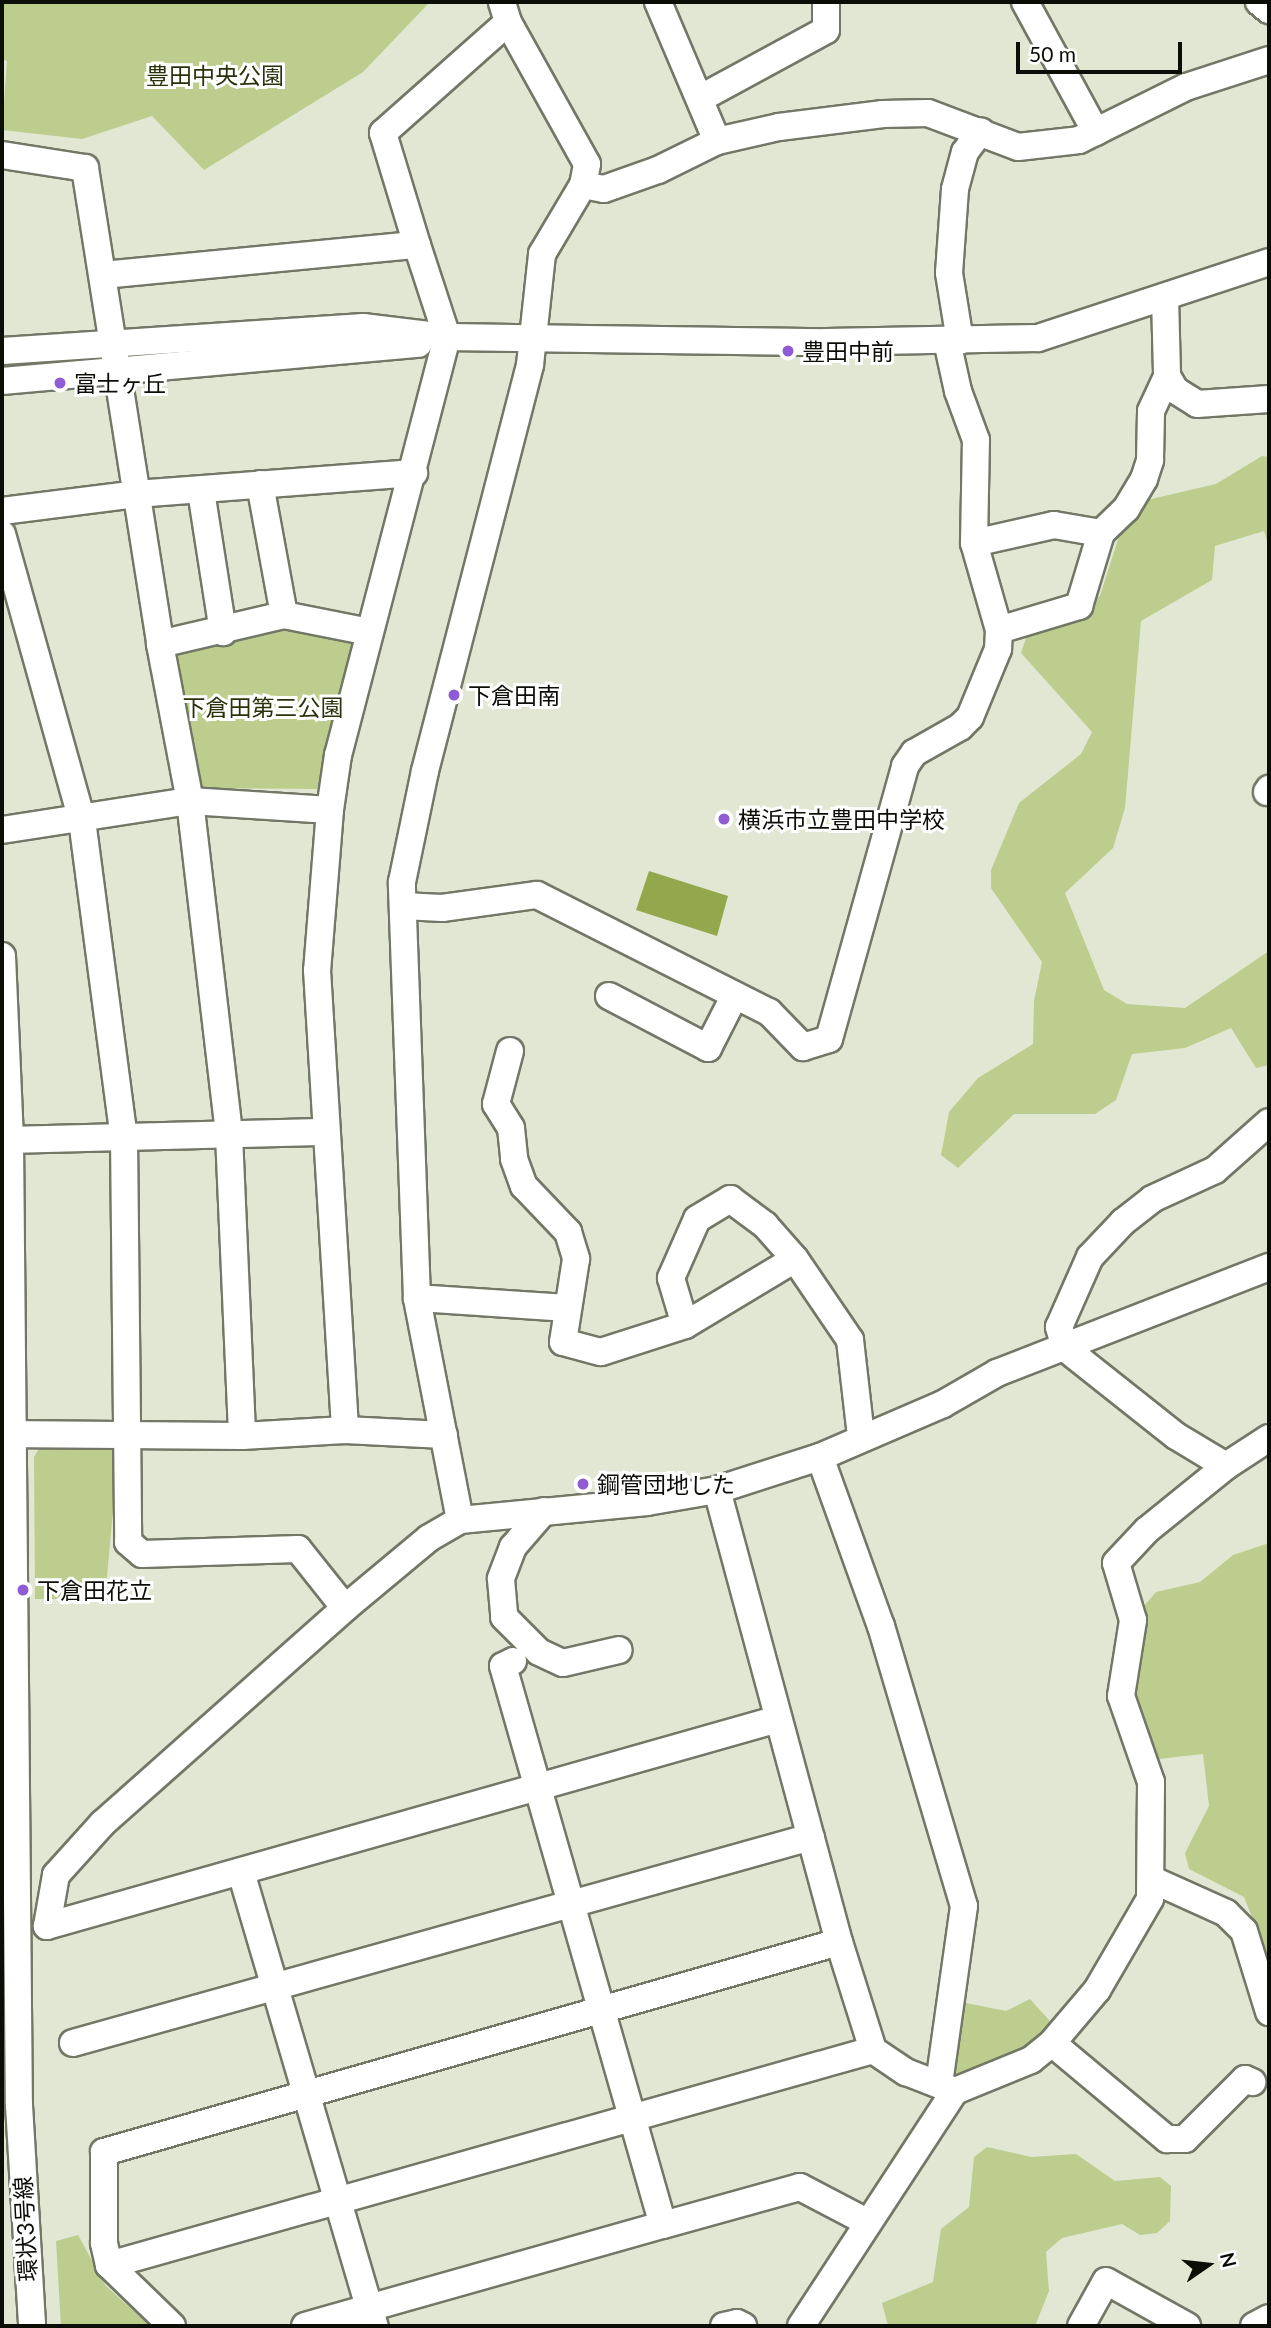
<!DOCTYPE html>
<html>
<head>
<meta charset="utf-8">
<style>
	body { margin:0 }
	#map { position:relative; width:1271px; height:2328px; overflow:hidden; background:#e2e7d4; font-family:Lato,"Noto Sans JP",sans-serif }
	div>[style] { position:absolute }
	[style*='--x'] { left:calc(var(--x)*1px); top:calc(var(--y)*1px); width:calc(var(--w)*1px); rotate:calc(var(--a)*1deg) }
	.green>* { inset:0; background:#bccd8d }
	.water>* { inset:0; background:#93a84c }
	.roads { filter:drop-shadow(2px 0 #727766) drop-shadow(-2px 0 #727766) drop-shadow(0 2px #727766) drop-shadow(0 -2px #727766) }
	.minor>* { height:26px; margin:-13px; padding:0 13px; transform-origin:13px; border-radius:13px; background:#fff }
	.dots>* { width:19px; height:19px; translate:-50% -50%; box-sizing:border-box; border:4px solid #fff; border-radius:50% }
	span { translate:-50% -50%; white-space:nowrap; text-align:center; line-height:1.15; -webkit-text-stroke:6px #fff; paint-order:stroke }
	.park-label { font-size:23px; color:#2a320b }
	.poi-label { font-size:23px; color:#0b0d07 }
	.left { translate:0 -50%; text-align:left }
	.street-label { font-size:23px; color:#0b0d07 }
	.frame { position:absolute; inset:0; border:4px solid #0b0d07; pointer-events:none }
	.north { position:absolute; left:1173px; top:2230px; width:70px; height:70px; -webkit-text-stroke:5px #fff; paint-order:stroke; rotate:76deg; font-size:19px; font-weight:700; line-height:28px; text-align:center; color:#0b0d07 }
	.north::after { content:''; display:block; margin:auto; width:24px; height:32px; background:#0b0d07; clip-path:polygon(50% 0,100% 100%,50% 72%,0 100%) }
	.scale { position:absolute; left:1016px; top:42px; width:166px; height:32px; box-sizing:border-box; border:4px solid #0b0d07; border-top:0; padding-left:9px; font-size:21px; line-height:24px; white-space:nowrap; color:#0b0d07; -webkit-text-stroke:5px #fff; paint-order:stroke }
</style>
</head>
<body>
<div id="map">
	<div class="green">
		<i style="clip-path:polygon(2px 2px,430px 2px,363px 72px,204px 170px,152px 116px,82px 139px,2px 130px,7px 61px,2px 59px)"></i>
		<i style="clip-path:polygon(1262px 456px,1269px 457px,1269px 548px,1264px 531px,1215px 546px,1212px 580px,1141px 621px,1125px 808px,1113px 848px,1065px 893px,1104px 990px,1127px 1004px,1185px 1008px,1269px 951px,1269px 1065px,1256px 1068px,1231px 1028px,1185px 1048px,1132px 1054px,1116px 1100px,1095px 1114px,1014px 1114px,958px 1168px,941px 1155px,949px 1112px,978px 1078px,1033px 1044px,1034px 1001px,1042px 962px,991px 888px,991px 870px,1019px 803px,1081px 754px,1092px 732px,1021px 653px,1026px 638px,1100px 596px,1121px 530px,1147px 500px,1216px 484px)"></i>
		<i style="clip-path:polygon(284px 624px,352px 641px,356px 649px,322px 789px,199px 788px,174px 648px)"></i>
		<i style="clip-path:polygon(41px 1445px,110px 1447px,118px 1455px,105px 1599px,35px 1599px,34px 1457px)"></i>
		<i style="clip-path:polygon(1269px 1543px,1269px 1959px,1244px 1897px,1189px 1869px,1185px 1853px,1209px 1806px,1203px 1754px,1158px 1759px,1134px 1688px,1143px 1607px,1156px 1592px,1200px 1582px,1233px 1555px)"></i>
		<i style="clip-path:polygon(1030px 1999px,1057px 2029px,991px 2073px,947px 2078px,956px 2001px,1006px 2011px)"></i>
		<i style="clip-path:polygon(987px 2147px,1031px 2157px,1076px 2154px,1115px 2181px,1160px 2177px,1171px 2186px,1170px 2221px,1157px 2233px,1140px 2235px,1122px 2224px,1062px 2238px,1046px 2252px,1049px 2291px,1035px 2326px,888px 2326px,882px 2303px,933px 2282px,941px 2229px,969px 2207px,974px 2157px)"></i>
		<i style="clip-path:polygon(78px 2235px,106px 2286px,150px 2326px,61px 2326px,56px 2241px)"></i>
	</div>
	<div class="water">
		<i style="clip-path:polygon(649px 871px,728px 896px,717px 936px,636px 910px)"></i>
	</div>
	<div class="roads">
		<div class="minor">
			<i style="--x:658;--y:2;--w:151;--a:67"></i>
			<i style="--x:1025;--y:2;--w:148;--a:61.4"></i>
			<i style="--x:1259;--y:2;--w:13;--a:39"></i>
			<i style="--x:701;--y:98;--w:142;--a:-28.5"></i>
			<i style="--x:826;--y:30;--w:28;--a:-90"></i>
			<i style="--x:2;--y:155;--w:84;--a:8.9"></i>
			<i style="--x:85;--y:168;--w:482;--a:81"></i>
			<i style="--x:160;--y:644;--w:160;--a:79.2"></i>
			<i style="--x:190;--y:801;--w:336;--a:83.3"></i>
			<i style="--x:229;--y:1135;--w:301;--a:87.5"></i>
			<i style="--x:583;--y:185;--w:21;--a:11"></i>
			<i style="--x:604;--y:189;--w:57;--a:-19.4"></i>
			<i style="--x:658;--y:170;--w:66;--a:-26.2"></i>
			<i style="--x:717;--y:141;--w:64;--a:-12.7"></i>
			<i style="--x:779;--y:127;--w:105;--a:-7.1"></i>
			<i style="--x:883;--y:114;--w:45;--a:-1.3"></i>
			<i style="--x:928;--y:113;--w:96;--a:20.7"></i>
			<i style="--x:1018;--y:147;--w:61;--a:-6.5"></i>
			<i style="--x:1079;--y:140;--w:119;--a:-26.4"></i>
			<i style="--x:1186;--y:87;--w:87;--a:-18"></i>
			<i style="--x:417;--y:245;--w:117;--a:-106.9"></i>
			<i style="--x:383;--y:133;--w:167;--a:-41.6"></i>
			<i style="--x:103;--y:275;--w:315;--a:-5.5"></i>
			<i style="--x:417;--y:245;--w:97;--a:71.9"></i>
			<i style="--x:447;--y:337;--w:432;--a:104.6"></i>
			<i style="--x:338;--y:755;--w:56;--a:98.3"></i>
			<i style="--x:330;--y:810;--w:161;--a:94.6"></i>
			<i style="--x:317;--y:970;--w:461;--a:86.5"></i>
			<i style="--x:1165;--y:297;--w:79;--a:88.5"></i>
			<i style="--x:1167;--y:376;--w:16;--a:60"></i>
			<i style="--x:1175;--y:390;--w:26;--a:32"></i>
			<i style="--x:1197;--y:404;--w:72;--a:-4"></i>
			<i style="--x:960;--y:341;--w:69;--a:-99.2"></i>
			<i style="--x:949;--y:273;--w:84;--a:-85.9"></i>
			<i style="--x:955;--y:189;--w:38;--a:-75"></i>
			<i style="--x:965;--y:152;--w:26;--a:-53"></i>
			<i style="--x:2;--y:351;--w:362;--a:-3.8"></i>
			<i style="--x:363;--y:327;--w:85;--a:6.8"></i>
			<i style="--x:447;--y:337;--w:379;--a:0.8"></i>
			<i style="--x:826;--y:342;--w:212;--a:-1.1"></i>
			<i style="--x:1038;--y:338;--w:243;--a:-18.2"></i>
			<i style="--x:2;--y:381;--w:418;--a:-5.1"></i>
			<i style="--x:260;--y:484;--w:133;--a:79.6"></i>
			<i style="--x:201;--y:491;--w:143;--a:81.1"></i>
			<i style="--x:2;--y:511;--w:135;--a:-7.2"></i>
			<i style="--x:136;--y:494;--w:279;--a:-4.3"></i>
			<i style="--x:2;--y:534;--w:297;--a:74.4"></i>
			<i style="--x:82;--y:820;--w:320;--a:82.5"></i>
			<i style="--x:124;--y:1137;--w:405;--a:89.4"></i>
			<i style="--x:128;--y:1542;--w:18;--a:41"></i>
			<i style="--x:142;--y:1554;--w:156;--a:-1.8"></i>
			<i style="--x:298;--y:1549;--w:75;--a:51.5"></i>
			<i style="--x:974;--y:543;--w:82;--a:-12.7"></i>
			<i style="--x:1054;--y:525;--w:48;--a:9.7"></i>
			<i style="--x:999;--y:630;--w:84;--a:-16.7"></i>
			<i style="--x:1079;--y:606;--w:76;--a:-73.2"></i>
			<i style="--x:1101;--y:533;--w:35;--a:-44"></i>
			<i style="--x:1126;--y:509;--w:35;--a:-59"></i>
			<i style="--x:1144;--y:479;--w:20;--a:-72"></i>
			<i style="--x:1150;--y:460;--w:49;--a:-88.8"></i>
			<i style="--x:1151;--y:411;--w:38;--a:-65"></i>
			<i style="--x:160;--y:644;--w:127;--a:-13.2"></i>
			<i style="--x:284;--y:615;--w:87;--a:11.3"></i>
			<i style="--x:1267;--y:792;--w:4;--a:-56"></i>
			<i style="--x:2;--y:830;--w:190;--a:-8.8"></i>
			<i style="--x:190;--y:801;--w:140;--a:3.7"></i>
			<i style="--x:403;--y:906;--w:39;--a:3"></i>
			<i style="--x:442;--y:908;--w:96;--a:-7.8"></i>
			<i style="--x:537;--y:895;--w:260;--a:26.8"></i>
			<i style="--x:769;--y:1012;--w:49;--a:45.8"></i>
			<i style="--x:803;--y:1047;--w:27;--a:-17"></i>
			<i style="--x:829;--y:1039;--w:283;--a:-74.4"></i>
			<i style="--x:905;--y:766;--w:16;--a:-55"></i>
			<i style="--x:914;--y:753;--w:53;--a:-29.5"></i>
			<i style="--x:960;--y:727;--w:14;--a:-45"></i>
			<i style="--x:970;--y:717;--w:74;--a:-67.6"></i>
			<i style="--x:998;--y:649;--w:19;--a:-87"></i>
			<i style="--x:999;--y:630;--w:91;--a:-106"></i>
			<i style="--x:974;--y:543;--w:103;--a:-88.9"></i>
			<i style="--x:976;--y:440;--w:52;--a:-110.2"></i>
			<i style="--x:958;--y:391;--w:51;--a:-102.4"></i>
			<i style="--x:2;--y:956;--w:184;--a:87.5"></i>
			<i style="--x:10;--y:1140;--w:965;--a:89.47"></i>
			<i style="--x:19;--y:2105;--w:221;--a:86.6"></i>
			<i style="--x:609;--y:996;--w:112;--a:27.7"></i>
			<i style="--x:708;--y:1048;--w:59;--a:-63"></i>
			<i style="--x:510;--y:1051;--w:55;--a:104.8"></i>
			<i style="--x:496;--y:1104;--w:28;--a:58"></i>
			<i style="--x:511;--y:1128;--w:31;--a:84"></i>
			<i style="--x:514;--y:1159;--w:29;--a:70"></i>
			<i style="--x:524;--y:1186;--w:64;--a:46.3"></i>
			<i style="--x:568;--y:1232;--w:28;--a:73"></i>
			<i style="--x:576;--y:1259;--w:84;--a:98.9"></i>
			<i style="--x:563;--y:1342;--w:39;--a:15"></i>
			<i style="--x:601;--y:1352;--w:88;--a:-17.8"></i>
			<i style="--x:685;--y:1325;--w:128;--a:-31"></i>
			<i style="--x:795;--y:1259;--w:98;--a:55.8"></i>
			<i style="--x:850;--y:1340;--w:98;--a:83.5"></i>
			<i style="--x:10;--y:1140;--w:316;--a:-1.5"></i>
			<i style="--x:417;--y:1298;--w:149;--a:3.8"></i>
			<i style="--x:685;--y:1325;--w:49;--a:-106.6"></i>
			<i style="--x:671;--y:1278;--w:64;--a:-66.2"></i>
			<i style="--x:697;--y:1219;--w:39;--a:-31"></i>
			<i style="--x:730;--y:1199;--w:44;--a:36.6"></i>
			<i style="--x:765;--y:1225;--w:45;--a:48.6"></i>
			<i style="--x:2;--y:1434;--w:240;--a:0.5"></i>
			<i style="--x:242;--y:1436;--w:103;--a:-3.3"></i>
			<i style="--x:345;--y:1430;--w:99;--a:2.9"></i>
			<i style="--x:820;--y:1457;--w:180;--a:70.2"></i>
			<i style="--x:881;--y:1626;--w:292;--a:73.5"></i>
			<i style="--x:964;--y:1906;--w:180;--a:98"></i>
			<i style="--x:1226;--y:1466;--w:58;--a:-149"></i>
			<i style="--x:1176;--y:1436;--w:142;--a:-141.6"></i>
			<i style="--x:1065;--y:1348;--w:22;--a:-106"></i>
			<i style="--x:1059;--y:1327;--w:77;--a:-66.1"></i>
			<i style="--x:1090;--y:1257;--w:48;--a:-46.7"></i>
			<i style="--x:1123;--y:1222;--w:37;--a:-38"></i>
			<i style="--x:1152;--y:1199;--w:69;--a:-24.7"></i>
			<i style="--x:1215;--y:1170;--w:72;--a:-41.6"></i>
			<i style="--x:717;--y:1490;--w:468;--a:74.9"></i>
			<i style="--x:839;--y:1942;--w:113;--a:72.5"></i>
			<i style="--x:873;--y:2050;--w:40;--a:34"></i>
			<i style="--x:906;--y:2072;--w:53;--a:21.2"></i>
			<i style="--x:544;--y:1511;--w:48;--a:130.7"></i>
			<i style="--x:513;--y:1547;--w:34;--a:111"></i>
			<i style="--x:501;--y:1579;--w:38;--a:85"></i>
			<i style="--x:504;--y:1617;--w:49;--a:45"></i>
			<i style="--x:539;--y:1652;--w:26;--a:25"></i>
			<i style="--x:563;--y:1663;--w:57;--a:-13.1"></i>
			<i style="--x:460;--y:1520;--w:226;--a:-101"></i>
			<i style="--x:417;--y:1298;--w:416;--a:-92.1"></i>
			<i style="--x:402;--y:882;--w:113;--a:-78.3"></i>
			<i style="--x:425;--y:771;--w:419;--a:-75.5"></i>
			<i style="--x:530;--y:365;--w:112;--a:-83.8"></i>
			<i style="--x:542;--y:254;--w:80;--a:-59.3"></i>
			<i style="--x:583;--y:185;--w:21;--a:-79"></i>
			<i style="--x:587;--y:164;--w:162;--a:-119.1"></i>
			<i style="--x:508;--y:22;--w:21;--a:-107"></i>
			<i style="--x:513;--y:1661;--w:11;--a:153"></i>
			<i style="--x:503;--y:1666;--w:581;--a:74.03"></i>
			<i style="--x:663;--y:2225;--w:142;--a:-15.5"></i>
			<i style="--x:800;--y:2187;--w:76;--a:27.6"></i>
			<i style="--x:778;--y:1719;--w:760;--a:164.19"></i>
			<i style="--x:47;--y:1926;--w:52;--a:-80"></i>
			<i style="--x:56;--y:1875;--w:70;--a:-47.9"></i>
			<i style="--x:103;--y:1823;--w:324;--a:-41.6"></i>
			<i style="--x:345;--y:1608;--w:109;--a:-39.8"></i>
			<i style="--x:429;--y:1538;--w:36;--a:-30"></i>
			<i style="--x:460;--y:1520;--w:188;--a:-5.5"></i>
			<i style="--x:647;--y:1502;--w:71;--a:-9.7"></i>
			<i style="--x:717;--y:1490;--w:108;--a:-17.8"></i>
			<i style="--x:820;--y:1457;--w:134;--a:-23.3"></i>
			<i style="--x:943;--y:1404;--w:62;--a:-29.9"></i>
			<i style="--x:997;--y:1373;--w:292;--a:-21.3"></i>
			<i style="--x:241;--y:1872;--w:473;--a:73.6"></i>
			<i style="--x:1153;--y:1880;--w:80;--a:24.3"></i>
			<i style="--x:1226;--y:1913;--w:25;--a:45"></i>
			<i style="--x:1244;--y:1931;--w:85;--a:72.8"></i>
			<i style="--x:73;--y:2043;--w:766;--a:-15.6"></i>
			<i style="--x:1052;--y:2043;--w:150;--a:39.9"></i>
			<i style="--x:1167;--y:2139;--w:18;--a:0"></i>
			<i style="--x:1185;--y:2139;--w:85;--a:-45"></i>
			<i style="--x:1245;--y:2079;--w:8;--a:23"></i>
			<i style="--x:109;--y:2265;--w:794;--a:-15.72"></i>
			<i style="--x:172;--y:2326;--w:88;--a:-135.9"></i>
			<i style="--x:109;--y:2265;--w:23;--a:-103"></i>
			<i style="--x:104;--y:2243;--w:91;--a:-90"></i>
			<i style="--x:104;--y:2152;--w:764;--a:-15.95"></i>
			<i style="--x:305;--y:2326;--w:372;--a:-15.8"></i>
			<i style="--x:724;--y:2326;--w:13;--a:-13"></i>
			<i style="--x:737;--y:2323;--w:7;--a:27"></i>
			<i style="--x:801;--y:2326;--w:281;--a:-56.8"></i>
			<i style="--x:955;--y:2091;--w:82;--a:-22.2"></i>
			<i style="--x:1031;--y:2060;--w:27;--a:-39"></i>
			<i style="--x:1052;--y:2043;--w:70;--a:-49.7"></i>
			<i style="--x:1097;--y:1990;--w:105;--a:-59.8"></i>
			<i style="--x:1150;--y:1899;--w:117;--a:-89.5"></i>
			<i style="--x:1151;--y:1782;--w:91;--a:-109.2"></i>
			<i style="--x:1121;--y:1696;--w:77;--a:-81"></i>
			<i style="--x:1133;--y:1620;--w:59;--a:-106.6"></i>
			<i style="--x:1116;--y:1563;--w:45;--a:-46.8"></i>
			<i style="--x:1147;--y:1530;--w:102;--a:-39"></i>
			<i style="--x:1226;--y:1466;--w:51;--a:-33.1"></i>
			<i style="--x:1081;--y:2326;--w:51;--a:-60.9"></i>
			<i style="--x:1106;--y:2281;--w:93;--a:29.1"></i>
			<i style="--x:1254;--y:2326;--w:17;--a:-28"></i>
		</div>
	</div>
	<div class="dots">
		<i style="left:788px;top:351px;background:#905cd5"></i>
		<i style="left:60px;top:383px;background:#905cd5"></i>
		<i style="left:454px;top:695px;background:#905cd5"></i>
		<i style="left:724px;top:819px;background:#905cd5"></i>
		<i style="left:583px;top:1484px;background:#905cd5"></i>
		<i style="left:23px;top:1590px;background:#905cd5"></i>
	</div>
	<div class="park-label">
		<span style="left:215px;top:75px">豊田中央公園</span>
		<span style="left:263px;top:707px">下倉田第三公園</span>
	</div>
	<div class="poi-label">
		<span class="left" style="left:802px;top:351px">豊田中前</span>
		<span class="left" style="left:74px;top:383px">富士ヶ丘</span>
		<span class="left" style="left:468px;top:695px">下倉田南</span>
		<span class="left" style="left:738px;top:819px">横浜市立豊田中学校</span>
		<span class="left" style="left:597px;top:1484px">鋼管団地した</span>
		<span class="left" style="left:37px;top:1590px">下倉田花立</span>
	</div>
	<div class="street-label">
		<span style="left:25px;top:2229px;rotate:-93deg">環状3号線</span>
	</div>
	<div class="frame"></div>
	<div class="north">N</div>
	<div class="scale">50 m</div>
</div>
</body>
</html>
